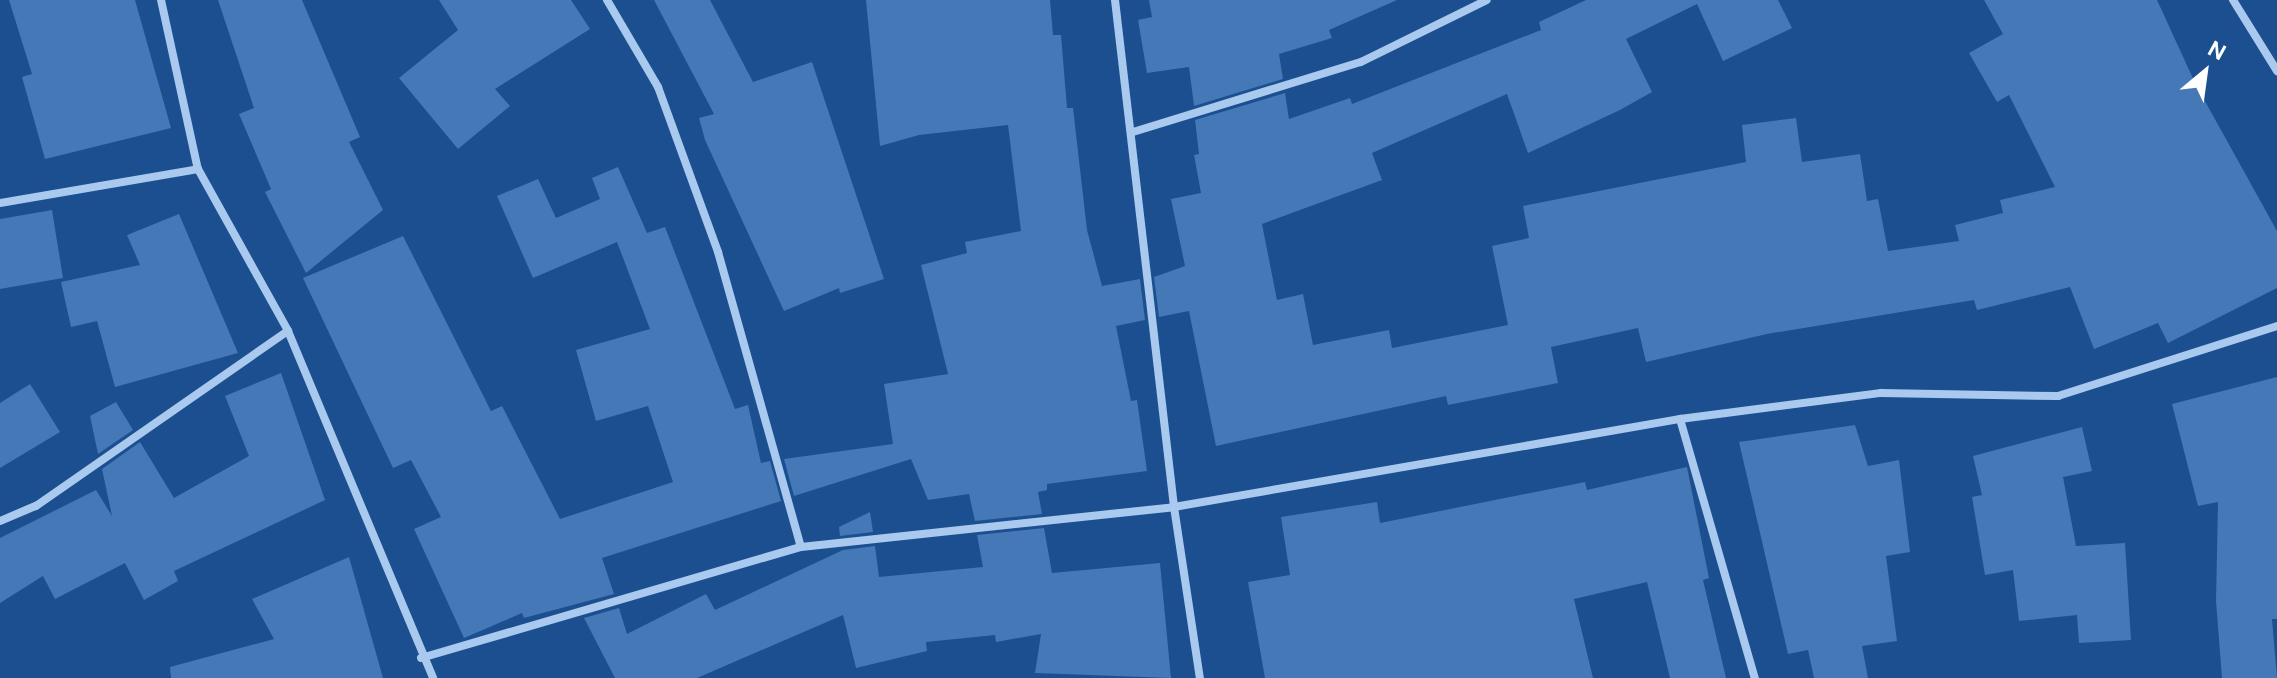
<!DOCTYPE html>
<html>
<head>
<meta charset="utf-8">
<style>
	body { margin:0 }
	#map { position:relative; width:2277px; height:678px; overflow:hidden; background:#1b4f8f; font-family:"DM Sans",sans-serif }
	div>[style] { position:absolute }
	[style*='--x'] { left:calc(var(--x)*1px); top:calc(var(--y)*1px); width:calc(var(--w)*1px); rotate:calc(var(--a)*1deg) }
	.building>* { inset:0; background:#4478b7 }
	.minor>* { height:8px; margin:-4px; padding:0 4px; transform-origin:4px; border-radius:4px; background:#a9c9ee }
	span { translate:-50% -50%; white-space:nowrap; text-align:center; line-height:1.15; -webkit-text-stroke:7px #1b4f8f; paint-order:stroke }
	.north { position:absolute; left:2165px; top:32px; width:80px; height:80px; -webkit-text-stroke:6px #1b4f8f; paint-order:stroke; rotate:29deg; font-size:22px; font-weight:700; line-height:32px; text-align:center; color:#fff }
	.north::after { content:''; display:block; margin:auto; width:28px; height:36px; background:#fff; clip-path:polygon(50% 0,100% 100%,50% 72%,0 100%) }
</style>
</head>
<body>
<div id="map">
	<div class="building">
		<i style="clip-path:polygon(9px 0,135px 0,171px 128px,45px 159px,22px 77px,32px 74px)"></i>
		<i style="clip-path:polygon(218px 0,302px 0,360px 137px,349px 142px,383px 210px,306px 273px,265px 192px,271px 189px,239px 114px,254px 108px)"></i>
		<i style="clip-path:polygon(439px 0,571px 0,590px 29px,495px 89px,510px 106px,458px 149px,399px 78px,458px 30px)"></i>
		<i style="clip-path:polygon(654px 0,710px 0,753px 82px,812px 62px,884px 279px,840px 293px,839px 288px,784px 311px,705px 140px,699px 118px,714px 114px)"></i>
		<i style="clip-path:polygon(866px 0,1050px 0,1053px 35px,1061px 35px,1067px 108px,1073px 108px,1087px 230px,1102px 286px,1140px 279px,1145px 320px,1116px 326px,1131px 401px,1137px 400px,1147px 471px,1047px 484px,1047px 490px,1038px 492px,1042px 514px,975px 521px,969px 494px,928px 500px,911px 459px,794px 496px,784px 459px,893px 444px,884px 384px,948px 374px,921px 265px,967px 253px,965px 242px,1021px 231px,1008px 125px,919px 135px,880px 146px)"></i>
		<i style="clip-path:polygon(1149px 0,1397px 0,1329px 30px,1332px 38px,1279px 54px,1283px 79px,1194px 106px,1189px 67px,1147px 73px,1138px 20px,1152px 17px)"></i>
		<i style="clip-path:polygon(1586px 0,1778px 0,1792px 28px,1723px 61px,1697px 4px,1626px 39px,1652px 92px,1620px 110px,1528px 153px,1507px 94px,1372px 153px,1382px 180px,1262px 224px,1277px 300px,1303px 294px,1313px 345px,1389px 330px,1392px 348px,1508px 325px,1492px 246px,1529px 238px,1523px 206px,1746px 162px,1742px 125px,1796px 118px,1802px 162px,1860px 154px,1867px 201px,1878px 199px,1888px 251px,1959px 241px,1955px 225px,2003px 213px,2000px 200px,2055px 187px,2009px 95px,1997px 102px,1969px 53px,2003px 34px,1984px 0,2157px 0,2196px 85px,2277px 231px,2277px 288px,2168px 343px,2158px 323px,2094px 349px,2070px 287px,1977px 310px,1974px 300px,1767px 334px,1646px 362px,1638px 328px,1551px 347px,1558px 383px,1448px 405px,1446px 396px,1216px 446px,1189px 311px,1159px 317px,1154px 277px,1185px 266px,1171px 199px,1201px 193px,1194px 155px,1199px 154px,1195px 120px,1285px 93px,1289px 119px,1350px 98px,1352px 104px,1541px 30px,1539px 22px)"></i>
		<i style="clip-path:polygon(618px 167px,647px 233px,665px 227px,735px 409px,748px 405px,761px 463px,770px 461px,781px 501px,602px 558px,614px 594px,524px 618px,522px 613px,464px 638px,414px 529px,441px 517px,411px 460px,393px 468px,303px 278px,403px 236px,491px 411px,502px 406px,560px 519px,673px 482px,648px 406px,596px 421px,576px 350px,650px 329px,617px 242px,533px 278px,497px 196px,538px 179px,556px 218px,600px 199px,592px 178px)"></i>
		<i style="clip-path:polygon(52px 210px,63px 278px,0 289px,0 219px)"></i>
		<i style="clip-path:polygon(179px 214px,238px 353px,115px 387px,97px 321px,71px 327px,61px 282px,140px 265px,127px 235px)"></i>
		<i style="clip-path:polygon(281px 373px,325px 500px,174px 571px,178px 581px,144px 600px,125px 563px,55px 599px,43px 576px,0 603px,0 538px,96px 490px,112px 516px,102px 469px,140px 442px,174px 498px,249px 456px,225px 396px)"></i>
		<i style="clip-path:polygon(2277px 377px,2277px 619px,2272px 619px,2277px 678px,2222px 678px,2216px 601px,2218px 502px,2198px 506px,2172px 404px)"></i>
		<i style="clip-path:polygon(30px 384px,60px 432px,0 468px,0 403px)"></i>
		<i style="clip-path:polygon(116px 402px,133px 430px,98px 454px,90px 416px)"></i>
		<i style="clip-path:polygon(1855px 425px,1868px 466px,1899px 460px,1910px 552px,1886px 556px,1897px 641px,1862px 646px,1868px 678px,1814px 678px,1808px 650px,1788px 654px,1739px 442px)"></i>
		<i style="clip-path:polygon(2082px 427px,2092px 471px,2063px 477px,2076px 546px,2125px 543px,2131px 640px,2079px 643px,2077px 615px,2019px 621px,2013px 570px,1985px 575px,1972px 497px,1982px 495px,1973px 456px)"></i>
		<i style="clip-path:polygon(1687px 467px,1709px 578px,1703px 580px,1726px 678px,1670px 678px,1647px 582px,1574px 599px,1593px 678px,1265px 678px,1248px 582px,1290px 575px,1281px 517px,1377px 502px,1380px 523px,1585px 482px,1587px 490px)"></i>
		<i style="clip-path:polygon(870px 512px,873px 532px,840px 536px,839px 527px)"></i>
		<i style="clip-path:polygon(1044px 528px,1052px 573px,1160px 563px,1171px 678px,1035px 673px,1041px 634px,996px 642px,995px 635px,926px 642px,927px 651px,856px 668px,843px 615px,697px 678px,615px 678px,584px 618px,619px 608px,627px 634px,706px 594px,715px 610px,843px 550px,875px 546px,879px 577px,983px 567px,977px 535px)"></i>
		<i style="clip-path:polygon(349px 557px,383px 678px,171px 678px,170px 667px,274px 639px,252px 599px)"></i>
	</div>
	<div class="minor">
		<i style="--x:161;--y:0;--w:173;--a:77.7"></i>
		<i style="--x:198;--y:169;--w:185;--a:60.9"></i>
		<i style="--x:288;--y:331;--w:376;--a:67.3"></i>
		<i style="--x:607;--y:0;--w:101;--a:59.6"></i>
		<i style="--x:658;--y:87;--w:176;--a:70"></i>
		<i style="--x:718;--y:252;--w:306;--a:74.3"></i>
		<i style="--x:1115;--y:0;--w:510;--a:83.36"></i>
		<i style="--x:1174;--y:507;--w:173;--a:81.4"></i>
		<i style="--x:2233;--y:0;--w:84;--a:58.2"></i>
		<i style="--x:1133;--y:132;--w:239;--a:-17.1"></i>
		<i style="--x:1361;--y:62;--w:140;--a:-26.2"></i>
		<i style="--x:0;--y:203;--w:201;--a:-9.7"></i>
		<i style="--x:1680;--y:419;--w:270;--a:73.9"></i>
		<i style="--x:0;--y:521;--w:39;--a:-23"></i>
		<i style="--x:36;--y:506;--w:307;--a:-34.8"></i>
		<i style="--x:421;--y:658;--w:396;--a:-16.3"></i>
		<i style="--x:801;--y:547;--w:375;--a:-6.1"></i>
		<i style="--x:1174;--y:507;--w:514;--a:-9.87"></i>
		<i style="--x:1680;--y:419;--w:203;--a:-7.4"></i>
		<i style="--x:1881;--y:393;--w:177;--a:1"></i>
		<i style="--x:2058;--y:396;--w:230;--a:-17.7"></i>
	</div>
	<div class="north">N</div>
</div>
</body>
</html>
